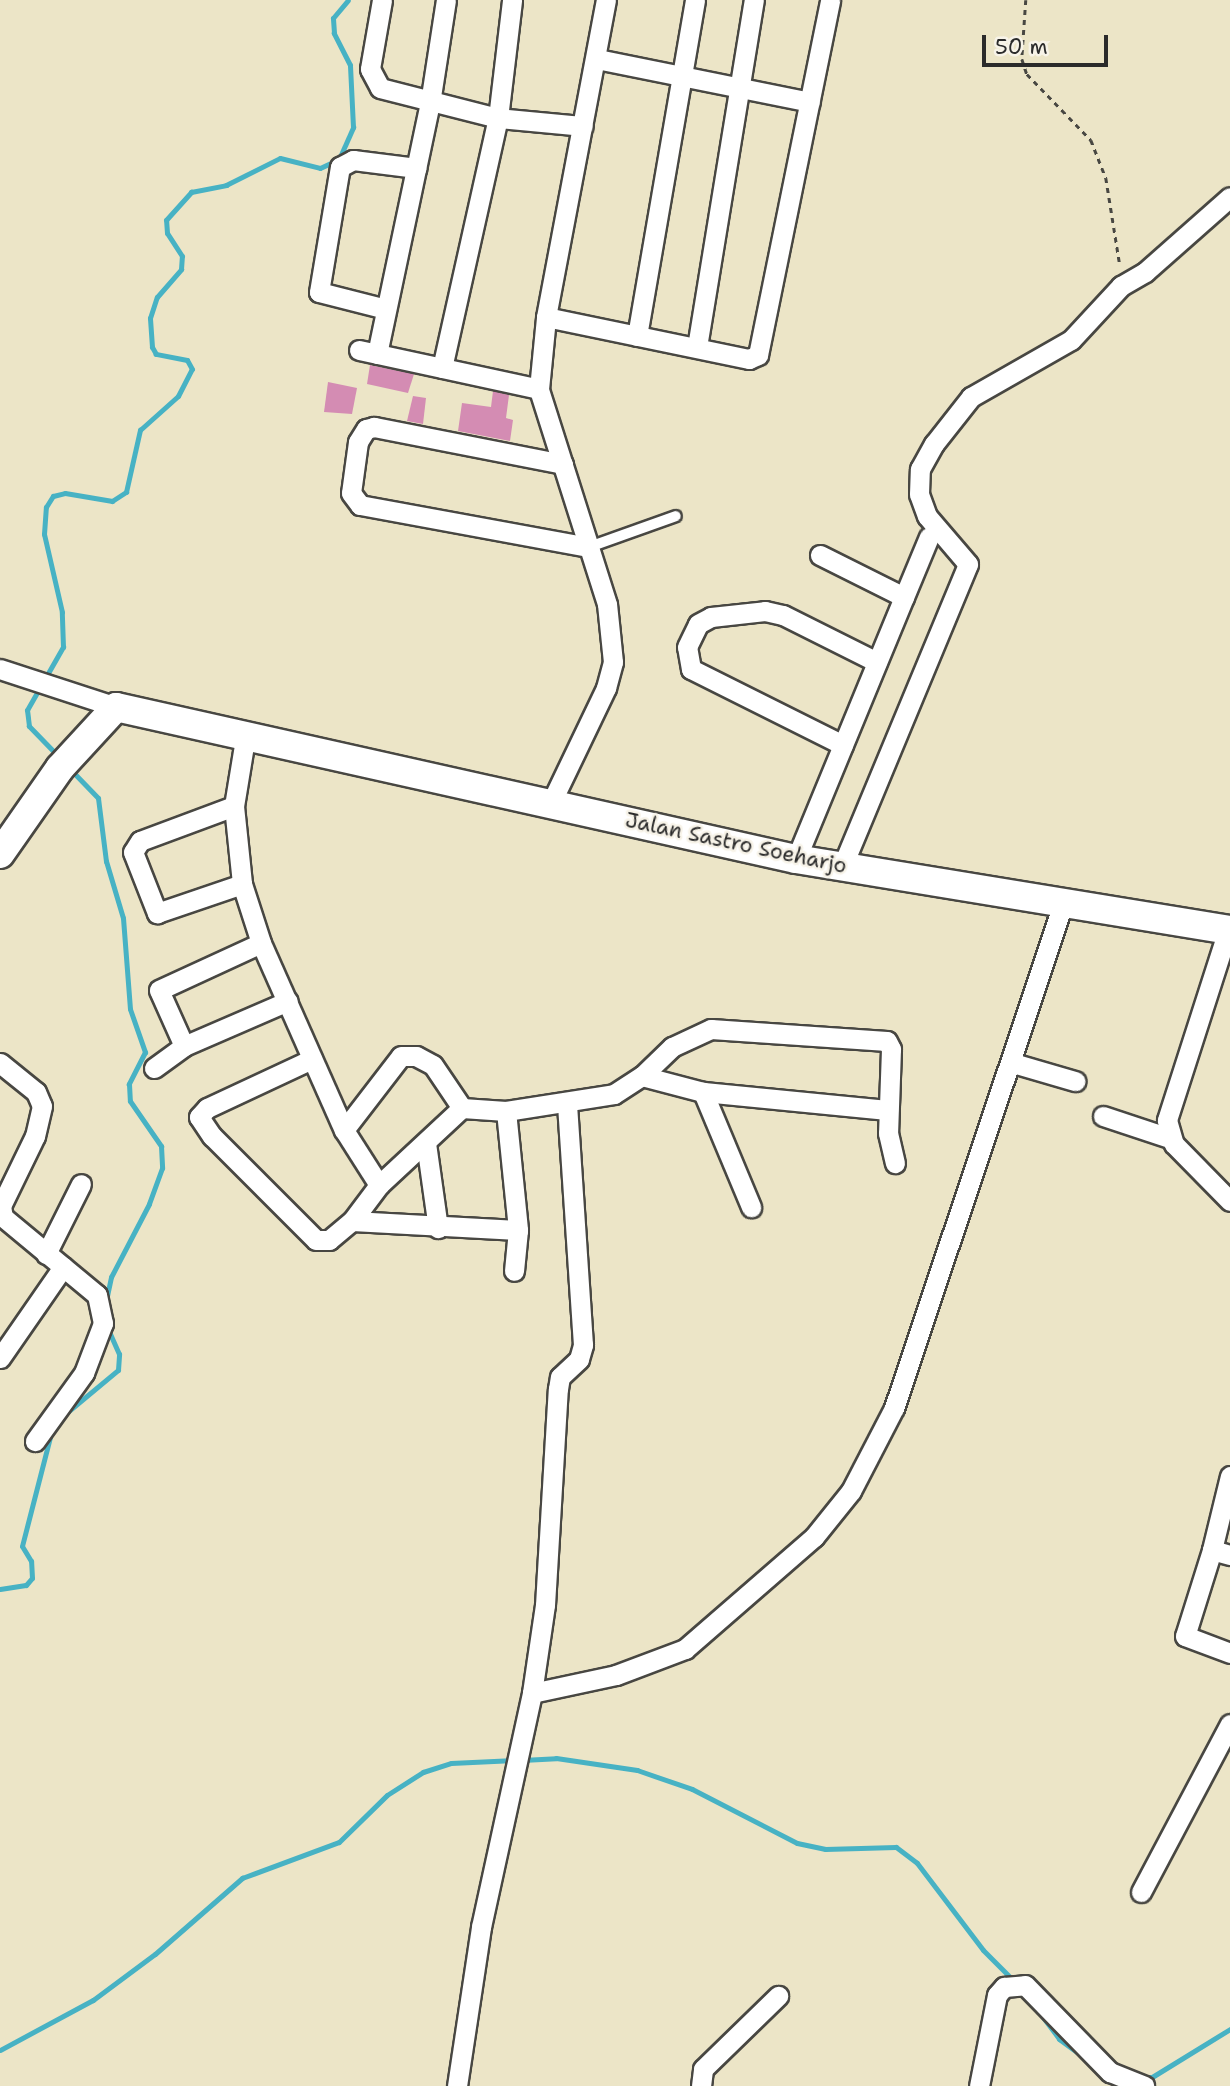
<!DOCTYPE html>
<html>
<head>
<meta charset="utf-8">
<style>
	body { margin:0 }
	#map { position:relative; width:1230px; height:2086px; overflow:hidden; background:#ece5c7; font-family:"Shantell Sans",sans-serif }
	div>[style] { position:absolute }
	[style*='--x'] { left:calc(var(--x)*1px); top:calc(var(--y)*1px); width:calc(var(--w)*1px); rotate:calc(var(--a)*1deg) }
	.stream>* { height:5px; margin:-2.5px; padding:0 2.5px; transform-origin:2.5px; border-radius:2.5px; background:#47b2c4 }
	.building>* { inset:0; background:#d48cb3 }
	.path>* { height:2.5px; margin-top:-1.25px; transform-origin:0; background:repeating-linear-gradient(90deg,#484742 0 5px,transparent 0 10px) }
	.roads { filter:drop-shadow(2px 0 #484742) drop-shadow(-2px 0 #484742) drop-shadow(0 2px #484742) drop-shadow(0 -2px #484742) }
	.lane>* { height:10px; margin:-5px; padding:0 5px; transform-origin:5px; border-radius:5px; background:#fff }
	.street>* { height:19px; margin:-9.5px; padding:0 9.5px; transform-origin:9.5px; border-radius:9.5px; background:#fff }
	.secondary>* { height:28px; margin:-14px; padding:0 14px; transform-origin:14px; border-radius:14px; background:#fff }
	span { translate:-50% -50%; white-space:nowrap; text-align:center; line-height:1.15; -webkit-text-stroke:5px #f7f3e8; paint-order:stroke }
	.street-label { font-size:21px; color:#2b2b2b }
	.scale { position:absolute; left:982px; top:35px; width:126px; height:32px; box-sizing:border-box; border:4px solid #2b2b2b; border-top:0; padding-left:9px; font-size:21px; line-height:24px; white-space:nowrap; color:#2b2b2b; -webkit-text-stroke:5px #f7f3e8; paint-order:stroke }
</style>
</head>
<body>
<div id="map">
	<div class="stream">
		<i style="--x:60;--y:758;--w:45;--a:-134.1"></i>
		<i style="--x:29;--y:726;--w:16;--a:-97"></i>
		<i style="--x:27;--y:710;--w:73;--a:-60.3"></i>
		<i style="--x:63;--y:647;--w:35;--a:-92"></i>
		<i style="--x:62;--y:612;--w:80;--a:-103"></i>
		<i style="--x:44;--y:534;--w:27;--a:-86"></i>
		<i style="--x:46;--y:507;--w:13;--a:-58"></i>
		<i style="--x:53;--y:496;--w:12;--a:-14"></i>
		<i style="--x:65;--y:493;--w:48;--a:9.7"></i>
		<i style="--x:112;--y:501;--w:17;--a:-33"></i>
		<i style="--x:126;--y:492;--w:64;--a:-77.3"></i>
		<i style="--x:140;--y:430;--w:51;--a:-41.8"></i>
		<i style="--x:178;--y:396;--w:30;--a:-63"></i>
		<i style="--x:192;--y:369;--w:10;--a:-119"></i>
		<i style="--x:187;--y:360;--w:32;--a:-169"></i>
		<i style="--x:156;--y:354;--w:8;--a:-120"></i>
		<i style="--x:152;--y:347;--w:29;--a:-94"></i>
		<i style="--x:150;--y:318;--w:22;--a:-72"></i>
		<i style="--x:157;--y:297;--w:37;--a:-49"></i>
		<i style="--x:181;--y:269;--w:13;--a:-86"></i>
		<i style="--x:182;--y:256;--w:27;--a:-123"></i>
		<i style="--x:167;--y:233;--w:13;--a:-94"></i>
		<i style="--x:166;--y:220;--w:38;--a:-48"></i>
		<i style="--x:191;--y:192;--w:36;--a:-11"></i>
		<i style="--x:226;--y:185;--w:60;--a:-26.6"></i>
		<i style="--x:280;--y:158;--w:41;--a:14"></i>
		<i style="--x:320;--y:168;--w:21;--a:-25"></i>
		<i style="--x:339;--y:159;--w:35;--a:-66"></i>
		<i style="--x:353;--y:127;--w:62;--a:-92.8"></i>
		<i style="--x:350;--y:65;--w:36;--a:-117"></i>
		<i style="--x:334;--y:33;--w:15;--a:-94"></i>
		<i style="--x:333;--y:18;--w:23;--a:-50"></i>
		<i style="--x:71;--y:770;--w:39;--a:46"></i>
		<i style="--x:98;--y:798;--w:64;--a:82.8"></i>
		<i style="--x:106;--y:861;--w:59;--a:73.4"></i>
		<i style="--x:123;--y:918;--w:91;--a:85.6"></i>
		<i style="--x:130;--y:1009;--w:46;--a:70.8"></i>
		<i style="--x:145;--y:1052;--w:36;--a:117"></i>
		<i style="--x:129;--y:1084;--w:17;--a:87"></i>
		<i style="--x:130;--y:1101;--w:55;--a:55.4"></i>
		<i style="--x:161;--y:1146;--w:22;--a:87"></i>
		<i style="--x:162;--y:1168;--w:38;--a:110"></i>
		<i style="--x:149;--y:1204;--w:82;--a:117.5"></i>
		<i style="--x:111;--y:1277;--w:24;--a:102"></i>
		<i style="--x:65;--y:1414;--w:69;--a:-39.7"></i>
		<i style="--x:118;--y:1370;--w:16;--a:-86"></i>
		<i style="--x:119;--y:1354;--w:27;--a:-114"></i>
		<i style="--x:0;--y:1589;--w:26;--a:-9"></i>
		<i style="--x:26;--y:1585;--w:9;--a:-49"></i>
		<i style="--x:32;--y:1578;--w:17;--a:-93"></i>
		<i style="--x:31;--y:1561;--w:17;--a:-121"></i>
		<i style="--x:22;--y:1546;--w:121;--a:-75.6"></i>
		<i style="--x:522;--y:1760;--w:34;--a:-3"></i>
		<i style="--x:556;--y:1758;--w:82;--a:8.4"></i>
		<i style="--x:637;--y:1770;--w:58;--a:19.1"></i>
		<i style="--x:692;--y:1789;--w:118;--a:27.2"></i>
		<i style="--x:797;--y:1843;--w:29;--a:12"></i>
		<i style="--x:825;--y:1849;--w:71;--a:-1.6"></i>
		<i style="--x:896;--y:1847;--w:26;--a:37"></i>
		<i style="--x:917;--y:1863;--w:109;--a:52.8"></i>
		<i style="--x:983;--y:1950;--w:42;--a:45"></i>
		<i style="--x:1039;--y:2012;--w:34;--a:53"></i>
		<i style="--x:1059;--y:2039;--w:27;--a:36"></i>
		<i style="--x:0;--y:2050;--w:106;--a:-28.3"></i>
		<i style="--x:93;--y:2000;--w:77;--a:-36.6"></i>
		<i style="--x:155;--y:1954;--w:116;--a:-41.1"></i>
		<i style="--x:242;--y:1878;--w:103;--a:-20.4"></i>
		<i style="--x:339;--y:1842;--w:67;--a:-44.4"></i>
		<i style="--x:387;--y:1795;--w:43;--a:-32.6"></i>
		<i style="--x:423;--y:1772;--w:29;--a:-18"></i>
		<i style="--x:451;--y:1763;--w:61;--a:-2.8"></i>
		<i style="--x:1142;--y:2077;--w:10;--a:0"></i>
		<i style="--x:1152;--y:2077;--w:92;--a:-31.6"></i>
	</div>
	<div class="building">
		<i style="clip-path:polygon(370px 365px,414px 374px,408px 393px,367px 384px)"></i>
		<i style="clip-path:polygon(328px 382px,357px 388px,352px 414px,324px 412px)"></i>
		<i style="clip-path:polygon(493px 391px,509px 395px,506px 418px,513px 420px,510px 441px,458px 431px,462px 403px,491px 407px)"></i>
		<i style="clip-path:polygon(413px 396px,426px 398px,423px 424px,407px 421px)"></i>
	</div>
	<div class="path">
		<i style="--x:1026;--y:0;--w:59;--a:93.9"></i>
		<i style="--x:1022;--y:59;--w:16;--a:72"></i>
		<i style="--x:1027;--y:74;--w:92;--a:45.9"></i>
		<i style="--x:1091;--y:140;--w:41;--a:68.5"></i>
		<i style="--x:1106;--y:178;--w:88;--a:80.9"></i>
	</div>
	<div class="roads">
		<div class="lane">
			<i style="--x:589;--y:547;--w:92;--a:-19.6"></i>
		</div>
		<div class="street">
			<i style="--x:382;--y:0;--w:70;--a:99.9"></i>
			<i style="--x:370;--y:69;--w:21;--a:62"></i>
			<i style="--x:380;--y:88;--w:122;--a:14.3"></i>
			<i style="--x:498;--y:118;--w:85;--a:5.4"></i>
			<i style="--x:597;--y:59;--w:217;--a:11.4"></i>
			<i style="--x:386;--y:309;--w:69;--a:-165.8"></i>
			<i style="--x:319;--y:292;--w:127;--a:-80.5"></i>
			<i style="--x:340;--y:167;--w:15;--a:-28"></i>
			<i style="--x:353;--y:160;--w:64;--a:7.2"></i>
			<i style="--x:546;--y:317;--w:207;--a:11.7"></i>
			<i style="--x:749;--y:359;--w:10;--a:-24"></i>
			<i style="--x:758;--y:355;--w:362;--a:-78.5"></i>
			<i style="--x:637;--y:336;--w:341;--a:-80.2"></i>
			<i style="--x:697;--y:347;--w:352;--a:-80.7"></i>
			<i style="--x:359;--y:350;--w:184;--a:12.2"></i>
			<i style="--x:377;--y:354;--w:257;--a:-78.1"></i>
			<i style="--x:430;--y:103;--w:104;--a:-81.2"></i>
			<i style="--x:442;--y:368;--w:256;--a:-77.4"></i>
			<i style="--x:498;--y:118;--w:119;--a:-83.2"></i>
			<i style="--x:563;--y:464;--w:193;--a:-168.9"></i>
			<i style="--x:374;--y:427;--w:8;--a:166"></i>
			<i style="--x:366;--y:429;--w:15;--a:122"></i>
			<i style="--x:358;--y:442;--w:51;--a:97.8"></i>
			<i style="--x:351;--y:493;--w:15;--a:53"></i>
			<i style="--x:360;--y:505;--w:233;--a:10.4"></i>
			<i style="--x:904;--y:597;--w:65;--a:-67.4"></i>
			<i style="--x:0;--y:669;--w:122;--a:18.1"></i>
			<i style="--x:245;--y:739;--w:68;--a:99.3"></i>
			<i style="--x:234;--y:806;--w:78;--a:84.1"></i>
			<i style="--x:242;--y:884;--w:62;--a:72.1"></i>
			<i style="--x:261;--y:943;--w:205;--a:66.1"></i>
			<i style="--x:344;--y:1130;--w:65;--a:57.5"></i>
			<i style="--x:843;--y:745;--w:170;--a:-153.4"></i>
			<i style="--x:691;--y:669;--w:22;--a:-100"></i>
			<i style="--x:687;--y:647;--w:25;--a:-64"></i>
			<i style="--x:698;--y:624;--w:15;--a:-28"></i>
			<i style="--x:711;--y:617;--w:54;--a:-6.3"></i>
			<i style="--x:765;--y:611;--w:18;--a:13"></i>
			<i style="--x:783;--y:615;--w:105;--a:26.6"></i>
			<i style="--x:550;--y:805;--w:130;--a:-64.4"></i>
			<i style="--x:606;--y:688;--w:27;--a:-75"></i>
			<i style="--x:613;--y:662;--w:58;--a:-95.9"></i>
			<i style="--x:607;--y:604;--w:225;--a:-107.6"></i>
			<i style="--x:539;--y:389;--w:72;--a:-84.4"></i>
			<i style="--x:546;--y:317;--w:323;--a:-79.3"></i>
			<i style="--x:234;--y:806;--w:100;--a:159.6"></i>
			<i style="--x:140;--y:841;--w:13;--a:122"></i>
			<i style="--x:133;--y:852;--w:66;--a:68.5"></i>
			<i style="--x:157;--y:913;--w:90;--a:-18.8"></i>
			<i style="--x:796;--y:859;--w:283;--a:-67.6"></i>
			<i style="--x:904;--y:597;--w:94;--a:-153.4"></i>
			<i style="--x:842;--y:867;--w:328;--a:-67.4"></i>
			<i style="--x:968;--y:564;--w:63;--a:-130.5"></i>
			<i style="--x:927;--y:516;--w:23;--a:-110"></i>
			<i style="--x:919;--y:494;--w:25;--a:-88"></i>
			<i style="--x:920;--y:469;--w:29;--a:-61"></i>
			<i style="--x:934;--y:444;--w:60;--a:-51.8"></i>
			<i style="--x:971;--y:397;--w:115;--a:-29.7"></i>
			<i style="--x:1071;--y:340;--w:74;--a:-47.2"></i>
			<i style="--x:1121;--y:286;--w:28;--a:-30"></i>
			<i style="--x:1145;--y:272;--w:113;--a:-41.4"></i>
			<i style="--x:1228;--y:930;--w:200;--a:107.8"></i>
			<i style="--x:1167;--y:1120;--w:25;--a:74"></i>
			<i style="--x:1174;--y:1144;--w:80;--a:45.5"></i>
			<i style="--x:184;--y:1046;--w:61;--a:-114.1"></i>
			<i style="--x:159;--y:990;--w:112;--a:-24.7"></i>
			<i style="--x:312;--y:1059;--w:116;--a:155"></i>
			<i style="--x:207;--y:1108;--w:12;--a:132"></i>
			<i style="--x:199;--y:1117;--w:23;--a:56"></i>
			<i style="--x:212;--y:1136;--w:147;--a:45"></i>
			<i style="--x:316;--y:1240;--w:13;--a:0"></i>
			<i style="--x:329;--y:1240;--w:30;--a:-40"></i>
			<i style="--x:352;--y:1221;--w:45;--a:-53.1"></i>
			<i style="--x:379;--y:1185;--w:113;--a:-42.9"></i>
			<i style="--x:462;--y:1108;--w:44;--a:3.9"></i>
			<i style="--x:506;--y:1111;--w:109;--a:-8.9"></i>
			<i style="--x:614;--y:1094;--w:33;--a:-33"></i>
			<i style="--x:642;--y:1076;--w:42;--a:-44"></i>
			<i style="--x:672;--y:1047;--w:43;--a:-24.8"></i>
			<i style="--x:711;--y:1029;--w:176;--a:3.9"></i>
			<i style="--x:887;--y:1041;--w:9;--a:63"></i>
			<i style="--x:891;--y:1049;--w:84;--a:92"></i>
			<i style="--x:888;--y:1133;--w:31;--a:77"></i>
			<i style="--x:0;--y:1063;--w:46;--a:38.9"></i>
			<i style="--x:36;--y:1092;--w:15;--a:67"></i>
			<i style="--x:42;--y:1106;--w:31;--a:103"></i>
			<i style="--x:35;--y:1136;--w:78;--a:115.9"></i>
			<i style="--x:1;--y:1206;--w:11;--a:80"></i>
			<i style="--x:3;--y:1217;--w:122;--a:39.7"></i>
			<i style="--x:97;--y:1295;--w:29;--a:78"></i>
			<i style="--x:103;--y:1323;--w:53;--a:110.8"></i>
			<i style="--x:84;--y:1373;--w:84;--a:125.8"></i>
			<i style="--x:1013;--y:1063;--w:65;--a:16.2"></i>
			<i style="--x:154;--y:1068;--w:37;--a:-36"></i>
			<i style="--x:184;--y:1046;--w:113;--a:-23.4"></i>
			<i style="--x:642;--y:1076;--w:63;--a:14.7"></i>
			<i style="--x:703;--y:1092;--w:125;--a:67.3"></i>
			<i style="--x:703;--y:1092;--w:186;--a:5.6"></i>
			<i style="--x:506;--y:1111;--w:120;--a:84.2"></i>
			<i style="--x:518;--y:1230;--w:41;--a:95.6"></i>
			<i style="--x:1103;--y:1116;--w:70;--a:18.4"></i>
			<i style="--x:344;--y:1130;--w:93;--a:-52.4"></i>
			<i style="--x:401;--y:1056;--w:15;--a:0"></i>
			<i style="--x:416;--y:1056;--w:19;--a:28"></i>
			<i style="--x:433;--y:1065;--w:52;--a:56"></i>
			<i style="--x:426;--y:1143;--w:86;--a:82"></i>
			<i style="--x:352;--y:1221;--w:166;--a:3.1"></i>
			<i style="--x:46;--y:1254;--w:78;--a:-63.4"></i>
			<i style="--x:0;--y:1358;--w:111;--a:-55.3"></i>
			<i style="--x:1230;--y:1476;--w:76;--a:103.7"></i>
			<i style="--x:1212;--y:1550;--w:19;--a:16"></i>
			<i style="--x:1212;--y:1550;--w:90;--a:107.4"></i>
			<i style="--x:1185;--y:1636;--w:48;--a:20.7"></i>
			<i style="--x:532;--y:1693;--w:86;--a:-12.1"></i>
			<i style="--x:616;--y:1675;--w:74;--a:-20.6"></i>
			<i style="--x:685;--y:1649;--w:171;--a:-41"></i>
			<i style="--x:814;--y:1537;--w:59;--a:-51.2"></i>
			<i style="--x:851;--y:1491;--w:93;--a:-62.6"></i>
			<i style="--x:894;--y:1408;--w:532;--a:-71.46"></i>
			<i style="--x:1141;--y:1892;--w:190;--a:-62.1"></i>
			<i style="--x:457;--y:2086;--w:161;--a:-81.4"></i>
			<i style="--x:481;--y:1927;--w:239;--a:-77.7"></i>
			<i style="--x:532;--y:1693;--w:89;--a:-81.6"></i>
			<i style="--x:545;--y:1605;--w:216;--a:-86.6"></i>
			<i style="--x:558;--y:1389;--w:12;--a:-81"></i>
			<i style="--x:560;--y:1377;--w:26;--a:-43"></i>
			<i style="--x:579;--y:1359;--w:15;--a:-74"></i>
			<i style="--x:583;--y:1345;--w:241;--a:-93.8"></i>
			<i style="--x:701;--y:2086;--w:17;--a:-83"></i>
			<i style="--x:703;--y:2069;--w:105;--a:-44.2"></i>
			<i style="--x:979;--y:2086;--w:93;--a:-78.8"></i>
			<i style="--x:997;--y:1995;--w:11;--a:-49"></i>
			<i style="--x:1004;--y:1987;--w:21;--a:-5"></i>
			<i style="--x:1025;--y:1985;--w:122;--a:45.7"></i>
			<i style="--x:1110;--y:2072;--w:37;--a:22"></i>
		</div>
		<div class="secondary">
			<i style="--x:0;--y:854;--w:105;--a:-55.1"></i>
			<i style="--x:60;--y:768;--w:83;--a:-47.4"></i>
			<i style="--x:116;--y:707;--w:697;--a:12.6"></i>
			<i style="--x:796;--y:859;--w:440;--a:9.3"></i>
		</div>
	</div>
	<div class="street-label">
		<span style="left:736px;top:843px;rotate:12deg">Jalan Sastro Soeharjo</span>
	</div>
	<div class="scale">50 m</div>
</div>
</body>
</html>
